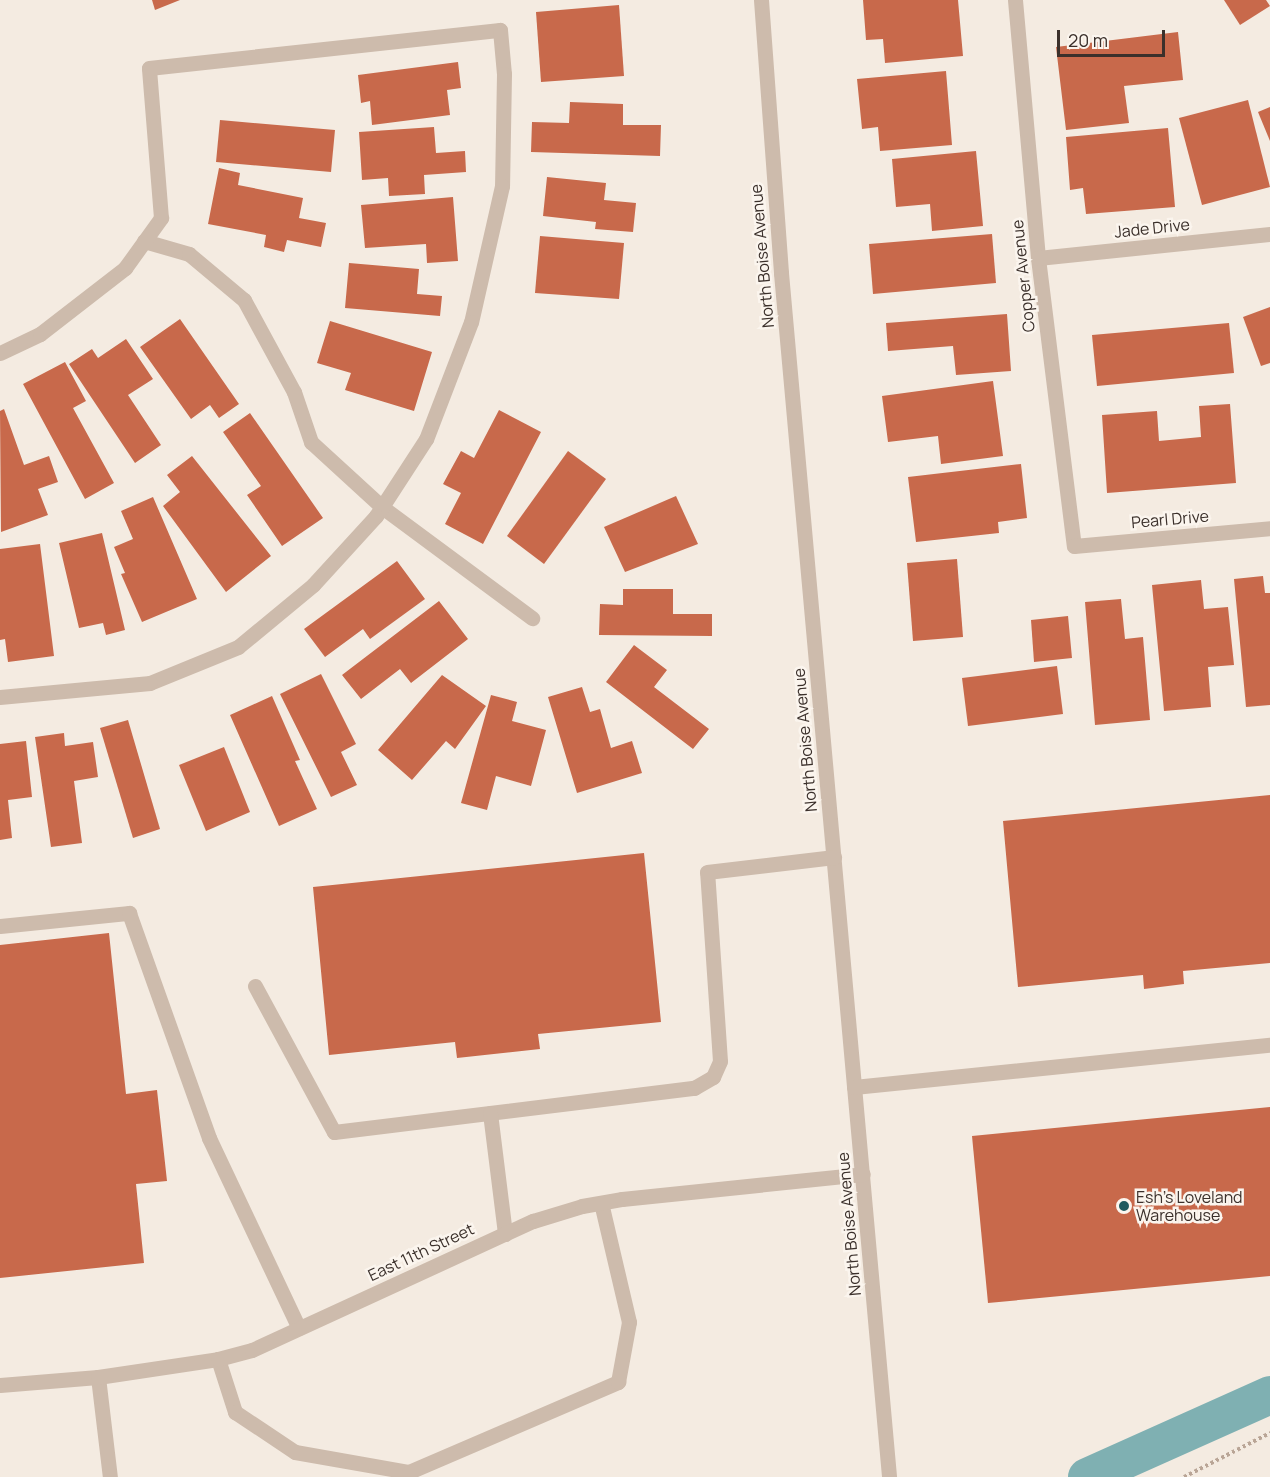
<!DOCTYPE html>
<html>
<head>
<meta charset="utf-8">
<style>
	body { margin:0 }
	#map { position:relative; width:1270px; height:1477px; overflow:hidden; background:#f4ebe1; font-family:Manrope,sans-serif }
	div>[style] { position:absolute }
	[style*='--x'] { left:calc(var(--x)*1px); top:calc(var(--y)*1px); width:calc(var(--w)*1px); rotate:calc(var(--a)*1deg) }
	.canal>* { height:38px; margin:-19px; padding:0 19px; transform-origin:19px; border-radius:19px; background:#7fb0b2 }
	.building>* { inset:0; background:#c8694b }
	.path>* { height:4px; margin-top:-2px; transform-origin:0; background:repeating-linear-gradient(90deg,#b9a596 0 3px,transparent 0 6px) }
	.minor>* { height:15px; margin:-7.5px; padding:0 7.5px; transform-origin:7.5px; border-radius:7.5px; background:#cdbbac }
	.dots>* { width:16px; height:16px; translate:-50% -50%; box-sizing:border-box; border:3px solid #fbf5ee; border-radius:50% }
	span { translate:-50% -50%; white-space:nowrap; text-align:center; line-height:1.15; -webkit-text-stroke:5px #fbf5ee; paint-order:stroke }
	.street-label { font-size:16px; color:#3b302b }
	.poi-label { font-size:16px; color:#3b302b }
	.left { translate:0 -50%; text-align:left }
	.scale { position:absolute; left:1057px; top:30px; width:108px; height:27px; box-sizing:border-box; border:3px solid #3b302b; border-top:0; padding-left:8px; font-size:18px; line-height:21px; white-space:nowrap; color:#3b302b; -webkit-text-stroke:4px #fbf5ee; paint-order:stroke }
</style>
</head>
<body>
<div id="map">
	<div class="canal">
		<i style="--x:1087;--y:1477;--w:201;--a:-24.1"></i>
	</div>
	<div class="building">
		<i style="clip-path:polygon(152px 0,180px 0,155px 10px)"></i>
		<i style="clip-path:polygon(863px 0,958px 0,963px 56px,885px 63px,883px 39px,866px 40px)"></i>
		<i style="clip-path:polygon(1224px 0,1266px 0,1270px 6px,1240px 25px)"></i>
		<i style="clip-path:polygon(619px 5px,624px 76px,541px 82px,536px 12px)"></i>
		<i style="clip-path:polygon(1178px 32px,1183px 80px,1124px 86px,1129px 123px,1066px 130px,1056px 47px)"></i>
		<i style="clip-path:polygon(458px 62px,461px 88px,447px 90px,450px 115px,372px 125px,370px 101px,361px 103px,358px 75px)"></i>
		<i style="clip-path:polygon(946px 71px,952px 145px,880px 151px,878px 127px,862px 129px,857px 79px)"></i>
		<i style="clip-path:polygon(1248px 100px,1270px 187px,1202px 205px,1179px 118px)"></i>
		<i style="clip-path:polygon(570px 102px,623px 104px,623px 125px,661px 125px,660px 156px,531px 152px,532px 122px,569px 123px)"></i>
		<i style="clip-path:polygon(1270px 107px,1270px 141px,1258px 112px)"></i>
		<i style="clip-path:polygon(220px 120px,335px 130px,331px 172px,216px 162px)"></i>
		<i style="clip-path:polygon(434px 127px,436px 153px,465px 151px,466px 172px,424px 175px,425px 194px,389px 196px,388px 178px,362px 180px,359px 132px)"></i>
		<i style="clip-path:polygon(1168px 128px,1175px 207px,1086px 214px,1083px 188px,1070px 190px,1066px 137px)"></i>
		<i style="clip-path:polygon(976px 151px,983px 226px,932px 231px,930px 204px,896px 207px,892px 159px)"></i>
		<i style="clip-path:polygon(219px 168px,240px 173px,238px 185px,303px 198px,299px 218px,326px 223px,321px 247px,287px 240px,284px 252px,264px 247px,266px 235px,208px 224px)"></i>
		<i style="clip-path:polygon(547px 177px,606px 183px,604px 200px,636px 203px,633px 232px,595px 229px,596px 222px,543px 216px)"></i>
		<i style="clip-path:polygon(453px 197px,458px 261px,427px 263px,426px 244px,365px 248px,361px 205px)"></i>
		<i style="clip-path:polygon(992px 234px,996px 283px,873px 294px,869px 244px)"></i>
		<i style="clip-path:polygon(540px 236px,624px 243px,619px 299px,535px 293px)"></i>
		<i style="clip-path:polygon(349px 263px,419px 269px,417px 294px,442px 296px,440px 316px,345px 308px)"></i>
		<i style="clip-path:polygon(1270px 307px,1270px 363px,1261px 366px,1243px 317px)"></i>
		<i style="clip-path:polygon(1007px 314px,1011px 371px,956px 375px,953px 346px,888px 351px,886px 323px)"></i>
		<i style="clip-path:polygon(180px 319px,239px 404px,219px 418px,210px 405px,191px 419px,140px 347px)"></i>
		<i style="clip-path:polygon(330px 321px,432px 352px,414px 411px,345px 390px,351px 373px,317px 363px)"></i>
		<i style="clip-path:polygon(1229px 323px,1234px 373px,1097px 386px,1092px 335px)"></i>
		<i style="clip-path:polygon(126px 339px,153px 379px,128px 395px,161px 445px,135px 463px,69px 364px,92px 349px,98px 358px)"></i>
		<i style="clip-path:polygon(65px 362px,86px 401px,73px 408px,114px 483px,85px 499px,23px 384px)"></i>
		<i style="clip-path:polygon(993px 381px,1003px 456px,941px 464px,938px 436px,888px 442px,882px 396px)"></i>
		<i style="clip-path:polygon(1230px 404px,1236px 483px,1107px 493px,1102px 415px,1157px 411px,1159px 441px,1201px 437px,1199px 406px)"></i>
		<i style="clip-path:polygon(4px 409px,24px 465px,49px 456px,58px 482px,38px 489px,48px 515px,1px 532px,0 411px)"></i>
		<i style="clip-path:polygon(499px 410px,541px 432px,483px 544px,445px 524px,461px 493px,443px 484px,461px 451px,474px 458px)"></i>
		<i style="clip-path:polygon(250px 413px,323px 518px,282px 546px,247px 495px,261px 486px,223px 432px)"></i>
		<i style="clip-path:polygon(568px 451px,606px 479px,544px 564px,507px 536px)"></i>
		<i style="clip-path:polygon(192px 456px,271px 556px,226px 592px,163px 506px,180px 492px,167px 475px)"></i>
		<i style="clip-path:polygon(1021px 464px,1027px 518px,998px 522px,999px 533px,916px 542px,908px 477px)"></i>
		<i style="clip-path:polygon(676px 496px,698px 544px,625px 572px,604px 527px)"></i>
		<i style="clip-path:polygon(153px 497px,197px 599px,142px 622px,121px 574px,125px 573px,114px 547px,133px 539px,121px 511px)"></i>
		<i style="clip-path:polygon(102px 533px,125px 630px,106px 635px,103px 623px,79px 628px,59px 543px)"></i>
		<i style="clip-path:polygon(40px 544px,54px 656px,8px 662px,5px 639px,0 640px,0 549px)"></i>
		<i style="clip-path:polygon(957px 559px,963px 637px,913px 641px,907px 563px)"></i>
		<i style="clip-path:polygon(397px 561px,425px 599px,370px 639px,363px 629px,325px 657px,304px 629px)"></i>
		<i style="clip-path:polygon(1263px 576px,1265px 593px,1270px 593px,1270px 705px,1246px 707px,1234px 579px)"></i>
		<i style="clip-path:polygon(1201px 580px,1204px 609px,1228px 607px,1234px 665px,1208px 667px,1211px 707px,1164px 711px,1152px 585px)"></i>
		<i style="clip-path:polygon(623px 589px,673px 589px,673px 614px,712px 614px,712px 636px,599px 635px,600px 604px,623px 605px)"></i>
		<i style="clip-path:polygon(1121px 599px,1125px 639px,1143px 637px,1150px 720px,1095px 725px,1085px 602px)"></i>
		<i style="clip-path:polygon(439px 601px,468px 639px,411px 683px,400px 669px,361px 699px,342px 675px)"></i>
		<i style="clip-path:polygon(1068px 616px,1072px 658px,1034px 662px,1031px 620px)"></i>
		<i style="clip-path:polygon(634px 645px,667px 670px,654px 687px,709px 729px,693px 749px,606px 682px)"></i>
		<i style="clip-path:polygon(1057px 666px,1063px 714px,968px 726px,962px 678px)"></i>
		<i style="clip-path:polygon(321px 674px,356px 744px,341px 752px,357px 785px,331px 797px,280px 694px)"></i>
		<i style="clip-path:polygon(442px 675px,486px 706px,455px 749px,446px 741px,412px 780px,378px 750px)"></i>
		<i style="clip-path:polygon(582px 687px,590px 712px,600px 709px,611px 748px,632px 741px,642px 773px,577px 793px,548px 697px)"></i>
		<i style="clip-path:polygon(491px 695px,517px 702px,512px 721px,546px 730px,531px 786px,496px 776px,487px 810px,461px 803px)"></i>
		<i style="clip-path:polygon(272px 696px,300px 760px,295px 761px,317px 809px,279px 826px,230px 715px)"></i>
		<i style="clip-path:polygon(128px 720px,160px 829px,133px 838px,100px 728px)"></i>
		<i style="clip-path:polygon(64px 733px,65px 746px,93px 742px,98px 777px,74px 781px,82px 843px,51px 847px,35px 737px)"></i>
		<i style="clip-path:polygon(26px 741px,32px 797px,8px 800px,12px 838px,0 840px,0 744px)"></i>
		<i style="clip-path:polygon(224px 747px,250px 812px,206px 831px,179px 765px)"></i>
		<i style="clip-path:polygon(1270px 795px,1270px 963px,1183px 971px,1184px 984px,1144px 989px,1143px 975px,1018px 987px,1003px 821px)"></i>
		<i style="clip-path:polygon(644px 853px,661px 1022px,538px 1034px,540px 1049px,457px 1058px,455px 1042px,329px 1055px,313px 887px)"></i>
		<i style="clip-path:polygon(109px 933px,126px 1094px,157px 1090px,167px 1181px,136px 1184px,144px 1263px,0 1278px,0 945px)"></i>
		<i style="clip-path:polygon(1270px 1107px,1270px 1276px,988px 1303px,972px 1136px)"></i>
	</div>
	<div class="path">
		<i style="--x:1184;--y:1477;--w:97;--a:-27.1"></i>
	</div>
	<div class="minor">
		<i style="--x:761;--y:0;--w:274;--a:85.8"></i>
		<i style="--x:781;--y:273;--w:1209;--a:84.87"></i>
		<i style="--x:1015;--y:0;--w:259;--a:84.9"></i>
		<i style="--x:1038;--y:258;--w:290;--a:82.9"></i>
		<i style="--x:1074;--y:546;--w:197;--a:-5.2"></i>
		<i style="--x:144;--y:241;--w:47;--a:16.1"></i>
		<i style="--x:189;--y:254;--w:72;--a:39.9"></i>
		<i style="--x:244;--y:300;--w:105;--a:61.5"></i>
		<i style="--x:294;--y:392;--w:53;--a:71.2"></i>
		<i style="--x:311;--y:442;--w:96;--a:42.5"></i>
		<i style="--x:382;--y:507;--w:187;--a:36.5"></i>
		<i style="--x:1038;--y:258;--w:233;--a:-5.9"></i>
		<i style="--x:0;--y:353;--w:44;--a:-25.4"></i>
		<i style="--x:40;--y:334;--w:108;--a:-37.8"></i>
		<i style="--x:125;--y:268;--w:62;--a:-54.2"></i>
		<i style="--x:161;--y:218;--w:150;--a:-94.6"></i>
		<i style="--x:149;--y:68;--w:353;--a:-6.2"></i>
		<i style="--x:500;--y:30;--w:44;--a:84.8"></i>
		<i style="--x:504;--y:74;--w:112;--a:91"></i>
		<i style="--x:502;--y:186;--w:139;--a:102.8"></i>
		<i style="--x:471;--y:322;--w:125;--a:111"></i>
		<i style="--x:426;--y:439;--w:92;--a:123"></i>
		<i style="--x:376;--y:516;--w:93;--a:132.4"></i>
		<i style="--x:313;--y:585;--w:97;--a:140.4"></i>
		<i style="--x:238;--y:647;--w:95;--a:157.8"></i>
		<i style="--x:150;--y:683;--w:151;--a:174.7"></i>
		<i style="--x:0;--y:926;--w:130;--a:-5.8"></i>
		<i style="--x:129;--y:913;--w:239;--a:70.4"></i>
		<i style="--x:209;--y:1138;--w:210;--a:64.7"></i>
		<i style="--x:255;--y:986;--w:166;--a:61.6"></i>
		<i style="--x:334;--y:1132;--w:363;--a:-7"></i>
		<i style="--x:694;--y:1088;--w:22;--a:-30"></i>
		<i style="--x:713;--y:1077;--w:17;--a:-66"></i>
		<i style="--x:720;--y:1061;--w:189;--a:-93.9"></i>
		<i style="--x:707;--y:872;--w:128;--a:-6.7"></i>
		<i style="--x:854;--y:1087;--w:418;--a:-5.8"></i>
		<i style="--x:490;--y:1113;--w:122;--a:82.9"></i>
		<i style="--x:218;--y:1359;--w:56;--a:72.2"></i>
		<i style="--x:235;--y:1412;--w:72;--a:33.7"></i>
		<i style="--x:295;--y:1452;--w:116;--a:10"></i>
		<i style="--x:409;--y:1472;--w:228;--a:-23.3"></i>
		<i style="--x:618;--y:1382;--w:61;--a:-79.6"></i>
		<i style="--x:629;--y:1322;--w:122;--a:-103.2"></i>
		<i style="--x:98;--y:1377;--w:101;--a:83.2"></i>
		<i style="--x:0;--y:1385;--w:98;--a:-4.7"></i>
		<i style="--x:98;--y:1377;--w:121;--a:-8.5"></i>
		<i style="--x:218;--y:1359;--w:35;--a:-15"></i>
		<i style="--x:252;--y:1350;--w:309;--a:-24.7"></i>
		<i style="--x:533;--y:1221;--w:51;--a:-17"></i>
		<i style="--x:582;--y:1206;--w:41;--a:-9.9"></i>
		<i style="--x:622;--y:1199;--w:242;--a:-5.9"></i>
	</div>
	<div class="dots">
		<i style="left:1124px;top:1206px;background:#1f5a5e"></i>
	</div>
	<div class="street-label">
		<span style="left:1152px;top:228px;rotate:-6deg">Jade Drive</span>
		<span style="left:762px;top:256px;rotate:-95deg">North Boise Avenue</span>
		<span style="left:1023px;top:276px;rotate:-96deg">Copper Avenue</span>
		<span style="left:1170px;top:519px;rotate:-5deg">Pearl Drive</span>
		<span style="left:805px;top:740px;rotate:-95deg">North Boise Avenue</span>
		<span style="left:849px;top:1224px;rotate:-95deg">North Boise Avenue</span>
		<span style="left:421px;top:1252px;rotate:-25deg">East 11th Street</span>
	</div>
	<div class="poi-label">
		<span class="left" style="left:1136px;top:1206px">Esh's Loveland<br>Warehouse</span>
	</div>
	<div class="scale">20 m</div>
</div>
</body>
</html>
